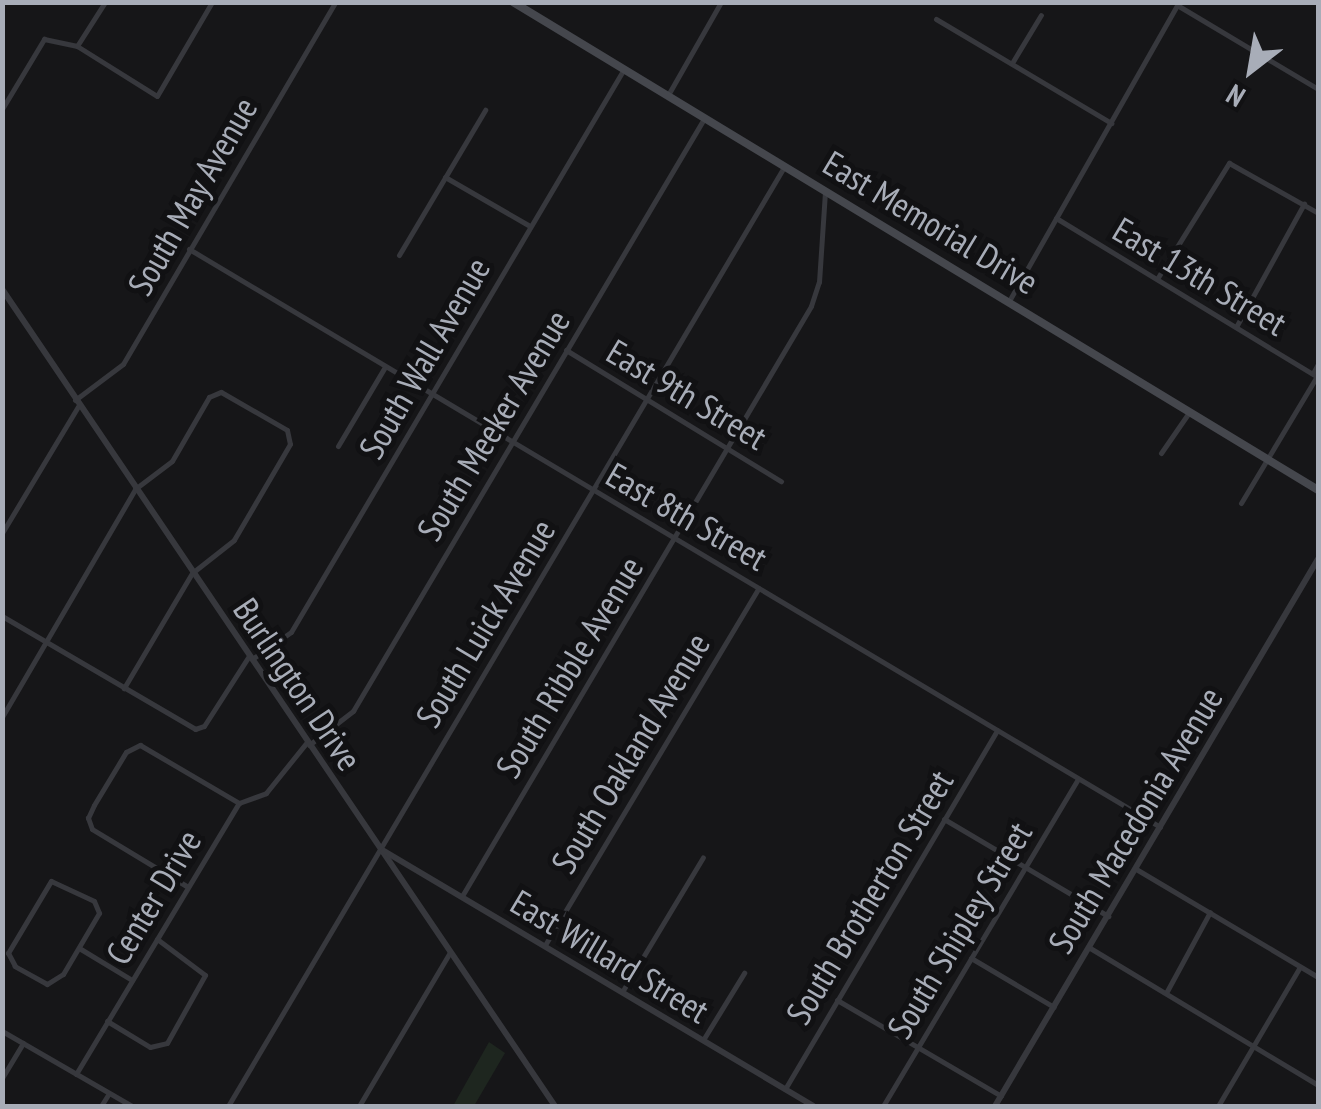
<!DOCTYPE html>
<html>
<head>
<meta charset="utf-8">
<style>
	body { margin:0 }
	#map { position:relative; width:1321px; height:1109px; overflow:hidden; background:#161618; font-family:"PT Sans Narrow",sans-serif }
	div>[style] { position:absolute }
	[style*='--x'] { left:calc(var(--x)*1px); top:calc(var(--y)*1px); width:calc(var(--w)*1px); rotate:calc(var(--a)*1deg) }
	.green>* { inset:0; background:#1e261f }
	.minor>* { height:5px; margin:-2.5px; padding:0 2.5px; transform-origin:2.5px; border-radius:2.5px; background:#37383d }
	.tertiary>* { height:6px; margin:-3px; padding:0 3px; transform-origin:3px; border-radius:3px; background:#37383d }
	.secondary>* { height:8px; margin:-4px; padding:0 4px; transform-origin:4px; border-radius:4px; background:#45474d }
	span { translate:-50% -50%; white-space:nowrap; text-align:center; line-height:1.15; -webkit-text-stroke:10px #111113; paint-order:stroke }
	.street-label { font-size:35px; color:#a8adb8 }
	.frame { position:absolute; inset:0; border:5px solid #a8adb8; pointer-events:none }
	.north { position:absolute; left:1201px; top:20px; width:100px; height:100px; -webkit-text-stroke:8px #111113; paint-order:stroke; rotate:211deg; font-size:28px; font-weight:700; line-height:40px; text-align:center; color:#a8adb8 }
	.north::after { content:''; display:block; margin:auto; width:35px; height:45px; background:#a8adb8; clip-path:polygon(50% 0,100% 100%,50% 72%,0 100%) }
</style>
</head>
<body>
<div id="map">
	<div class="green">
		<i style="clip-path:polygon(489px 1042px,505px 1053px,474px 1106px,453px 1106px)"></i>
	</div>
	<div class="minor">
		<i style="--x:1177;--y:5;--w:164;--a:30.8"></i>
		<i style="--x:936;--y:19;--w:204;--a:30.7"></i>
		<i style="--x:77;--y:46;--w:94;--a:32"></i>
		<i style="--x:157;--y:96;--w:109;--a:-59.7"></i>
		<i style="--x:1012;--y:63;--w:56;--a:-58.9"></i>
		<i style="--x:668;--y:95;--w:107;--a:-60.3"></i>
		<i style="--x:2;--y:109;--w:82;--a:-59"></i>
		<i style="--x:44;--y:39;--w:34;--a:12"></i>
		<i style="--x:77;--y:46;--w:52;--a:-57.5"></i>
		<i style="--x:445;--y:177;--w:98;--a:30"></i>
		<i style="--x:1056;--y:218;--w:306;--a:31.3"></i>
		<i style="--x:189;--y:249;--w:1130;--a:30.76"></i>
		<i style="--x:399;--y:255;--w:169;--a:-59.3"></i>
		<i style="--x:1157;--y:279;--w:137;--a:-58.2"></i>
		<i style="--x:1229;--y:163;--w:102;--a:29.3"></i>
		<i style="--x:1009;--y:301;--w:344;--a:-60.4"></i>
		<i style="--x:1236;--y:327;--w:141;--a:-61.1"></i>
		<i style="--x:566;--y:350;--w:252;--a:31.4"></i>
		<i style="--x:1313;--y:373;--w:10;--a:-61"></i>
		<i style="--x:75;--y:400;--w:60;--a:-36.9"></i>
		<i style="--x:123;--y:364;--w:420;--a:-59.6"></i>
		<i style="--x:338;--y:446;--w:92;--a:-59.3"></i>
		<i style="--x:1161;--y:453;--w:51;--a:-55.4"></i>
		<i style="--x:1241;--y:503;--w:148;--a:-59.1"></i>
		<i style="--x:2;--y:533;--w:149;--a:-59"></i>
		<i style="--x:2;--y:616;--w:224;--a:30.3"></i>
		<i style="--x:195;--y:729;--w:9;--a:-18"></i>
		<i style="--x:204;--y:726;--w:83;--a:-57.3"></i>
		<i style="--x:252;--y:659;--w:47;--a:-34.7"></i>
		<i style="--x:291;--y:632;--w:654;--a:-59.4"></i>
		<i style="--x:2;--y:717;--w:264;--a:-59.7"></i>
		<i style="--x:135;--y:489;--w:46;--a:-37.1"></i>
		<i style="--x:172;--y:461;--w:74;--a:-60"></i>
		<i style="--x:209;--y:397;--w:13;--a:-23"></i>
		<i style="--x:221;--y:392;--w:76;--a:29.9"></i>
		<i style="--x:287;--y:430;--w:14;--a:78"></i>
		<i style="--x:290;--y:444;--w:111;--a:120.3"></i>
		<i style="--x:234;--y:540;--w:53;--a:141.8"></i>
		<i style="--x:192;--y:573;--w:134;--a:120.6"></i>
		<i style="--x:309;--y:745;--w:56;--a:-37.7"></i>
		<i style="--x:353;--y:711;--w:690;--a:-59.35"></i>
		<i style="--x:944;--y:819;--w:191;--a:30.6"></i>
		<i style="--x:1136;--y:869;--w:212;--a:30.7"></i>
		<i style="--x:51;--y:881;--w:47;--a:24.9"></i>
		<i style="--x:94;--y:901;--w:13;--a:67"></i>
		<i style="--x:99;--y:913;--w:71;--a:120.5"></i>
		<i style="--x:63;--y:974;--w:19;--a:148"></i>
		<i style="--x:47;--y:984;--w:37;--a:-151"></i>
		<i style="--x:15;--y:966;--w:15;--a:-118"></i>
		<i style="--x:8;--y:953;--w:84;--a:-59.2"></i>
		<i style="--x:188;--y:887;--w:112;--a:-148.9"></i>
		<i style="--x:92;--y:829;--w:12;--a:-110"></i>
		<i style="--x:88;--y:818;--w:14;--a:-65"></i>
		<i style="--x:94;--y:805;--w:62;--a:-58.9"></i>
		<i style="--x:126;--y:752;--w:16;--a:-27"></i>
		<i style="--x:140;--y:745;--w:115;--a:30.4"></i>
		<i style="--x:462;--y:896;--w:685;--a:-59.39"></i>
		<i style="--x:811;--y:306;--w:25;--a:-72"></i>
		<i style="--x:819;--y:282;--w:91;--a:-86.2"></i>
		<i style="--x:545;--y:945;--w:416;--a:-59.1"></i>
		<i style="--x:79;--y:948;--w:62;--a:31.1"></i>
		<i style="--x:1090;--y:948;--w:266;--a:31"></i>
		<i style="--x:971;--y:958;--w:96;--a:30.6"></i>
		<i style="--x:622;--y:992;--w:157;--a:-59"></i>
		<i style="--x:1166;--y:993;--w:92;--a:-61.5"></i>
		<i style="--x:837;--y:1000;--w:190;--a:30.3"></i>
		<i style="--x:107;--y:1021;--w:50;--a:31.2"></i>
		<i style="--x:150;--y:1047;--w:17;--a:-13"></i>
		<i style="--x:167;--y:1043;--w:78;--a:-60.8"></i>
		<i style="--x:205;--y:975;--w:60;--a:-143.1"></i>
		<i style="--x:2;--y:1031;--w:150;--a:30"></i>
		<i style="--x:703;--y:1040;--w:79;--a:-58.5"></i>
		<i style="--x:76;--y:1074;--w:316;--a:-59"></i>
		<i style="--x:239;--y:803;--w:29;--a:-20"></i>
		<i style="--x:266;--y:793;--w:65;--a:-51.2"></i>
		<i style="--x:2;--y:1078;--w:41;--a:-59"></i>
		<i style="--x:785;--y:1089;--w:417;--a:-59.4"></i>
		<i style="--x:101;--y:1106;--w:15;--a:-58"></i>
		<i style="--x:228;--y:1106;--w:1091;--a:-59.37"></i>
		<i style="--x:359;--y:1106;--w:179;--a:-59.4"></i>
		<i style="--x:883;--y:1106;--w:381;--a:-59.2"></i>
		<i style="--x:1218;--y:1106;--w:161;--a:-59.5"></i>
	</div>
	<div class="tertiary">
		<i style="--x:2;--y:289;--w:987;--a:55.91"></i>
		<i style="--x:384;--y:851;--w:499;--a:30.7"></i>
		<i style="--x:995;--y:1106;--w:635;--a:-59.44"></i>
	</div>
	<div class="secondary">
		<i style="--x:513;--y:2;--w:941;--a:31.22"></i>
	</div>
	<div class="street-label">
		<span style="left:192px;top:196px;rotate:-60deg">South May Avenue</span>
		<span style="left:931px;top:222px;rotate:31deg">East Memorial Drive</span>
		<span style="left:1200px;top:276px;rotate:31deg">East 13th Street</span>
		<span style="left:424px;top:358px;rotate:-60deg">South Wall Avenue</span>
		<span style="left:687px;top:394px;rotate:31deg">East 9th Street</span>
		<span style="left:493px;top:425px;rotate:-59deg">South Meeker Avenue</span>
		<span style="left:687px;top:516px;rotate:30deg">East 8th Street</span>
		<span style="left:485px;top:623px;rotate:-59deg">South Luick Avenue</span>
		<span style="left:569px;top:667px;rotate:-59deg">South Ribble Avenue</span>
		<span style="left:298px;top:684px;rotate:56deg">Burlington Drive</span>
		<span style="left:630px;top:753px;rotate:-59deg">South Oakland Avenue</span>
		<span style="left:1135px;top:820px;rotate:-59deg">South Macedonia Avenue</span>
		<span style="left:153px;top:897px;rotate:-59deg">Center Drive</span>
		<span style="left:869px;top:897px;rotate:-59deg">South Brotherton Street</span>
		<span style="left:959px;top:930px;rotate:-59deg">South Shipley Street</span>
		<span style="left:610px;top:956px;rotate:31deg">East Willard Street</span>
	</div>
	<div class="frame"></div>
	<div class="north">N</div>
</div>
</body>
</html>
